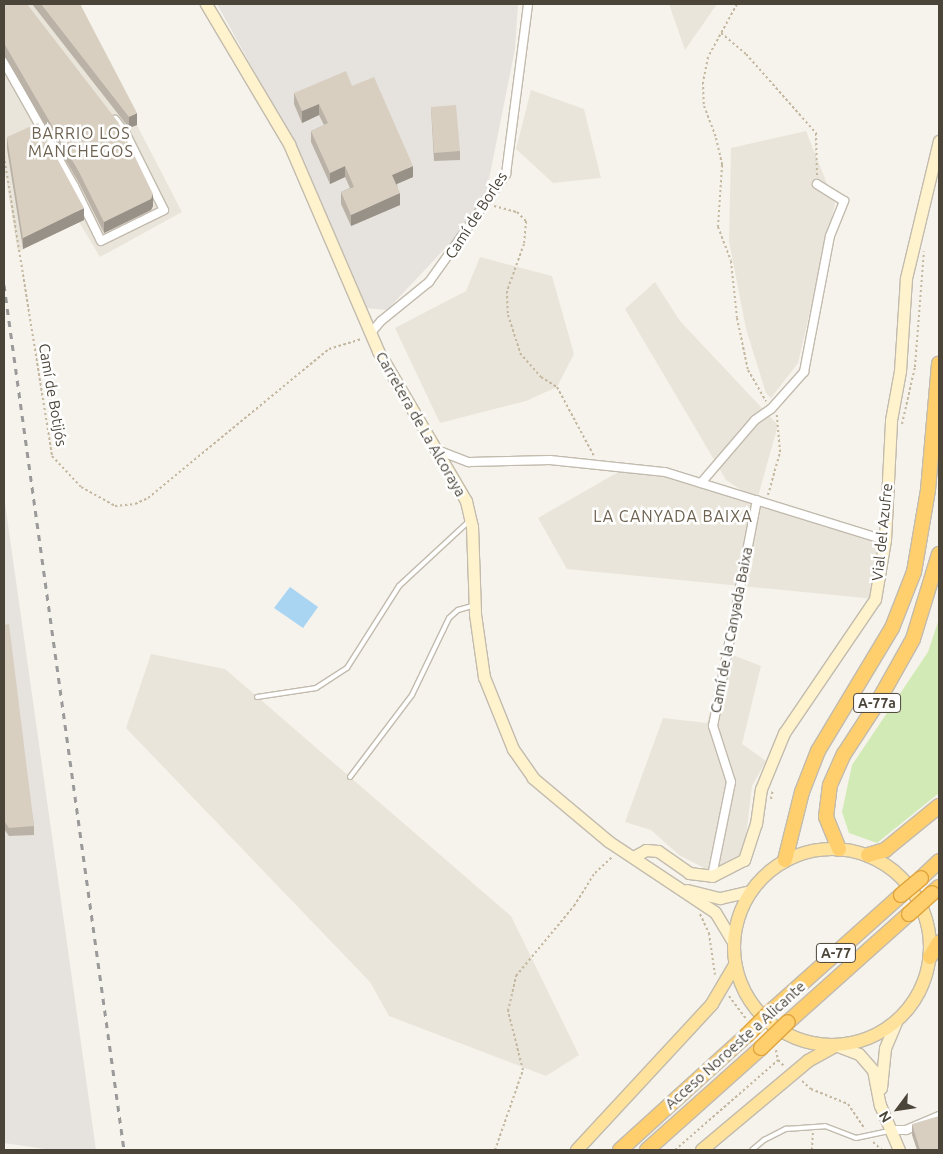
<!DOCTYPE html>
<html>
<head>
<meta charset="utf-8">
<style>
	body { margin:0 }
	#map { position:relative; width:943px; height:1154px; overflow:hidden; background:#f6f3ec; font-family:Ubuntu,sans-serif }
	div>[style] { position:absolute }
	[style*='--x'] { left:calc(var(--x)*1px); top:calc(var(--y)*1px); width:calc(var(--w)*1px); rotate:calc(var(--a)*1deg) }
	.residential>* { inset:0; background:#eae5da }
	.industrial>* { inset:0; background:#e6e2dd }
	.green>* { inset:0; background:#d2eab5 }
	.water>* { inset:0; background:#a9d4f2 }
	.path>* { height:2px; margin-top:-1px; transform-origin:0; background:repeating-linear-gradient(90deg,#c4b79f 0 2.5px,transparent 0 5px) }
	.roads { filter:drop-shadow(1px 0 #c2bbae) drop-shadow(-1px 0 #c2bbae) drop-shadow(0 1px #c2bbae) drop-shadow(0 -1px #c2bbae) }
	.lane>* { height:4px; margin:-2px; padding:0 2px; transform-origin:2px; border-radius:2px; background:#fff }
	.street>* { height:8px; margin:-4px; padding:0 4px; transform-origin:4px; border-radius:4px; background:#fff }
	.secondary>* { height:11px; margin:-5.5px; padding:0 5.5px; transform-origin:5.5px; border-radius:5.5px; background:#fff3cd }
	.primary>* { height:12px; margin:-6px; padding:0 6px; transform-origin:6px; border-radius:6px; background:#ffe39c }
	.primary>.ring { margin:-6px; padding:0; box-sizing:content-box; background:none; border:12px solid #ffe39c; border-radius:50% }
	.highway>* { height:14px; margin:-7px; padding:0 7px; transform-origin:7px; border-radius:7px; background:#ffcf6e }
	.rail>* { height:3px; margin-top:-1.5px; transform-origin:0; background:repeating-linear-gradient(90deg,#9a9a9a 0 6px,transparent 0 12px) }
	.bridges { filter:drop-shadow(1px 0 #e0a43c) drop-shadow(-1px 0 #e0a43c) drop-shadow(0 1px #e0a43c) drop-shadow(0 -1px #e0a43c) }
	.highway-bridge>* { height:14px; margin:-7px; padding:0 7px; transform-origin:7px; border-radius:7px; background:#ffcf6e }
	.wall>* { inset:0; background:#bab2a6 }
	.shaded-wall>* { inset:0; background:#979187 }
	.building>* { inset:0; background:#d8cfc1 }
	span { translate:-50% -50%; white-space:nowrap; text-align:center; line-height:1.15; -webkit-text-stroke:5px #fff; paint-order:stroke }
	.shield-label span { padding:1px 4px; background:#fff; border:1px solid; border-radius:4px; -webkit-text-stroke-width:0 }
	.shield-label { font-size:14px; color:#4b4439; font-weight:700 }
	.street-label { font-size:15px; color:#4b4439 }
	.neighbourhood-label { font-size:16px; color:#6e6250; letter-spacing:1px }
	.frame { position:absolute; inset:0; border:5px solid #4b4439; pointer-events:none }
	.north { position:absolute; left:873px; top:1084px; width:50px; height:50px; -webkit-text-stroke:4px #fff; paint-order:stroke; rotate:239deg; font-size:14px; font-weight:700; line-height:20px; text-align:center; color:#4b4439 }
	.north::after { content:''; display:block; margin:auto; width:18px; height:22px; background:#4b4439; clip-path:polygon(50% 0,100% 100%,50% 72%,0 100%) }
</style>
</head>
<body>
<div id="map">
	<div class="residential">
		<i style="clip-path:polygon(4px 4px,74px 4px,182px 212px,100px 257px,79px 222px,18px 252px,4px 167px)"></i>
		<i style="clip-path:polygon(669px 4px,717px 4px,685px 50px)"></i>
		<i style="clip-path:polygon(531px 90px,584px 109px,601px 178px,553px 183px,516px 149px)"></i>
		<i style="clip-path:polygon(806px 131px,835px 204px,798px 363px,771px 398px,766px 393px,746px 329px,729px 241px,731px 148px)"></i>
		<i style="clip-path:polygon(480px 257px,552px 276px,574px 354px,557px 387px,526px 401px,440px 423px,395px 328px,466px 291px)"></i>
		<i style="clip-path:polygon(655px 282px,680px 321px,778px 425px,757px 500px,885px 540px,875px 599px,567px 569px,538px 518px,627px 467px,665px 472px,755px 499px,726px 480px,625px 309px)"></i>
		<i style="clip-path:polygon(151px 654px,225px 669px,511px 916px,579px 1055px,546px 1076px,389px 1016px,370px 982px,126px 728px)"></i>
		<i style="clip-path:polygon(730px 654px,761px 666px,742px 744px,766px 761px,752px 786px,744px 852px,710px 871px,679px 855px,651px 830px,625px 822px,663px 718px,707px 723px)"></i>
	</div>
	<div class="industrial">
		<i style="clip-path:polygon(217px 4px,518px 4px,515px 49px,486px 194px,452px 241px,387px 310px,365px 308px,290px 136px)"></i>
		<i style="clip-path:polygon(4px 496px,50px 822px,96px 1150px,52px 1150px,4px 1143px)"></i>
	</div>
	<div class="green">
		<i style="clip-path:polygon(939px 619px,939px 793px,877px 843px,849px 833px,842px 812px,852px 765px,928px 652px)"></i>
	</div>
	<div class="water">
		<i style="clip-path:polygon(290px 587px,318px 607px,303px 628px,274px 608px)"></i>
	</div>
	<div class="path">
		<i style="--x:737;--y:4;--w:60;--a:118.7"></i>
		<i style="--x:708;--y:57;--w:25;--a:101"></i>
		<i style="--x:703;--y:82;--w:24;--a:88"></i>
		<i style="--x:704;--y:106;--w:34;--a:69"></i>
		<i style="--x:716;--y:138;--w:28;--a:77"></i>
		<i style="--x:722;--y:165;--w:62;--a:93.7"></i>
		<i style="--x:718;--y:227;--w:36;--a:69"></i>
		<i style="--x:731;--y:261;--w:57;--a:84"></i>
		<i style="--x:737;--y:318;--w:53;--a:78.1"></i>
		<i style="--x:748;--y:370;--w:36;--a:60"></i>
		<i style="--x:721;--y:33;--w:33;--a:40"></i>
		<i style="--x:746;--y:54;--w:106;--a:48.5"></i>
		<i style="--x:816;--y:133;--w:42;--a:88.6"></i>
		<i style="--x:4;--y:156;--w:304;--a:80.9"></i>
		<i style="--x:52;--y:456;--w:42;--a:46.9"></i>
		<i style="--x:81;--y:487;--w:39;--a:29"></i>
		<i style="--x:115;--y:506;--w:20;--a:-6"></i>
		<i style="--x:135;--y:504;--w:14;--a:-25"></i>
		<i style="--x:148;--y:498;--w:234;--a:-39.5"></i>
		<i style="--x:329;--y:349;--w:34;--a:-17"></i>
		<i style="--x:494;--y:206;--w:24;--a:15"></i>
		<i style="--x:517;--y:212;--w:13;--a:45"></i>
		<i style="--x:526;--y:221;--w:23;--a:95"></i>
		<i style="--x:524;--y:244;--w:50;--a:109.9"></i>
		<i style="--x:507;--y:291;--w:24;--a:88"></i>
		<i style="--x:508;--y:315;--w:40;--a:72"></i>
		<i style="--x:520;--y:353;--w:32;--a:49"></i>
		<i style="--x:541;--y:377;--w:19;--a:32"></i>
		<i style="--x:557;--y:387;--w:78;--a:61.8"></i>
		<i style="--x:902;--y:424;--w:58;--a:-77.2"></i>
		<i style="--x:915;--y:367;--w:116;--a:-85.6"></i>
		<i style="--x:768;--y:495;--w:45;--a:-74.4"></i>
		<i style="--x:780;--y:452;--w:38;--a:-95"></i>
		<i style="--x:771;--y:799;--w:10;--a:-79"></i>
		<i style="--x:700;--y:914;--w:21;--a:65"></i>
		<i style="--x:709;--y:933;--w:42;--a:81.9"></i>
		<i style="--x:729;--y:996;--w:30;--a:53"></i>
		<i style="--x:776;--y:1050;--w:10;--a:79"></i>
		<i style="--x:778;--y:1060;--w:10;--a:45"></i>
		<i style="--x:802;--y:1081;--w:12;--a:42"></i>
		<i style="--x:811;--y:1089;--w:40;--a:22"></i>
		<i style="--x:848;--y:1104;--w:30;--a:56"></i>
		<i style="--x:873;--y:1142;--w:12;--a:42"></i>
		<i style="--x:495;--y:1150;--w:85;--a:-70.7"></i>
		<i style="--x:523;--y:1070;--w:61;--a:-104.3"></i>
		<i style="--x:508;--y:1011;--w:36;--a:-77"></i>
		<i style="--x:516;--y:976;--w:91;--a:-50.4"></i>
		<i style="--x:574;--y:906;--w:39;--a:-58"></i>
		<i style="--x:595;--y:873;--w:23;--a:-43"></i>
		<i style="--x:675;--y:1150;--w:137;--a:-41.1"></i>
		<i style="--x:812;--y:1150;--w:17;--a:-87"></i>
	</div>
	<div class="roads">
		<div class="lane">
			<i style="--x:257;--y:697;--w:60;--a:-8.7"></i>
			<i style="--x:316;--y:688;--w:37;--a:-33"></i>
			<i style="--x:347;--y:668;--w:97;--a:-57.6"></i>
			<i style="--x:399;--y:586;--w:94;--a:-42.8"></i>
			<i style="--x:350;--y:777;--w:103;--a:-52.9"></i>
			<i style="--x:412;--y:695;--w:85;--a:-64.3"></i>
			<i style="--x:449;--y:618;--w:12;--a:-42"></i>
			<i style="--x:458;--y:610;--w:15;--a:-16"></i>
			<i style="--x:752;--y:1150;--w:16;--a:-40"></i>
			<i style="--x:764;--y:1140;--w:25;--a:-27"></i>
			<i style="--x:786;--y:1129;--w:39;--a:-4"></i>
			<i style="--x:825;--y:1126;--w:33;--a:21"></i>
			<i style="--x:856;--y:1138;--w:35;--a:-12"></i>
		</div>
		<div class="street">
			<i style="--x:4;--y:62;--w:142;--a:60.6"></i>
			<i style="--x:74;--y:186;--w:61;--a:63.9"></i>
			<i style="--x:101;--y:241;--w:70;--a:-26.2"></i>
			<i style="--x:164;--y:210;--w:85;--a:-116.6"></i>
			<i style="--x:126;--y:134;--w:18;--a:-128"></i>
			<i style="--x:370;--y:334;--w:17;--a:-50"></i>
			<i style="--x:381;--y:321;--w:62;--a:-39.1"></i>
			<i style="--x:429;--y:282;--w:133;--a:-54.5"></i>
			<i style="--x:506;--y:174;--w:171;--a:-82.6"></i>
			<i style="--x:437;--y:450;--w:34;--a:21"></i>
			<i style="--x:469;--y:462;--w:81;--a:-1.4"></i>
			<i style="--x:550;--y:460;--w:116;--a:6"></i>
			<i style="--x:665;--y:472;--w:230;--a:17.2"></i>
			<i style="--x:701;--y:483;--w:83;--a:-49.4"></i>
			<i style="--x:755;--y:420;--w:19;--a:-35"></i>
			<i style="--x:771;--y:409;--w:50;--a:-48.3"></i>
			<i style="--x:804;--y:372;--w:138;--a:-79.2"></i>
			<i style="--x:830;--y:236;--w:38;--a:-68"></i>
			<i style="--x:844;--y:201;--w:32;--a:-148"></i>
			<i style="--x:712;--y:876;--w:96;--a:-78.6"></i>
			<i style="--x:731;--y:782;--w:59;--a:-107.8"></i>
			<i style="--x:713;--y:726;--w:230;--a:-79"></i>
			<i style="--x:893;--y:1130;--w:13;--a:0"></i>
			<i style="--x:906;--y:1130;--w:36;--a:-23"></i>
		</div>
		<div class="secondary">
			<i style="--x:206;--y:4;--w:163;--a:59.3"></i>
			<i style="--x:289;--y:144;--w:225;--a:66.7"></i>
			<i style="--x:378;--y:351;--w:174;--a:59.6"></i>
			<i style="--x:466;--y:501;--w:26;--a:77"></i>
			<i style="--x:472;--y:526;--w:88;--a:88"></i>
			<i style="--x:475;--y:614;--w:64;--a:81.9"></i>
			<i style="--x:484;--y:677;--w:78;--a:68.1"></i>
			<i style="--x:513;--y:749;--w:35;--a:55"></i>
			<i style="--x:533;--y:778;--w:98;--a:40"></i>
			<i style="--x:608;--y:841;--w:128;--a:33.6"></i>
			<i style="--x:715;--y:912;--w:35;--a:59"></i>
			<i style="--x:633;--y:857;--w:15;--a:-28"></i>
			<i style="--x:646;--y:850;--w:12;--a:5"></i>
			<i style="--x:658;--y:851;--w:38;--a:35"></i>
			<i style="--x:689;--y:873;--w:23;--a:7"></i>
			<i style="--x:712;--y:876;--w:36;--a:-27"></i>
			<i style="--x:744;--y:860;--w:38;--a:-72"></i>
			<i style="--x:756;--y:824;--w:35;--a:-82"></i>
			<i style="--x:761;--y:789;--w:61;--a:-67.7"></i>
			<i style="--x:784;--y:733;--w:162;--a:-55.8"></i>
			<i style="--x:875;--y:599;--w:60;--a:-80.4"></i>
			<i style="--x:885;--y:540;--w:120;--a:-87.1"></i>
			<i style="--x:891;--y:420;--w:50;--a:-79.6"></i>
			<i style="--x:900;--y:371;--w:93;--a:-86.3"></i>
			<i style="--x:906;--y:278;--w:141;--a:-76.5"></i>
			<i style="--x:687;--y:890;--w:34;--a:14"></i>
			<i style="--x:720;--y:898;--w:32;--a:-13"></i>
			<i style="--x:838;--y:1046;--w:22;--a:21"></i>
			<i style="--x:859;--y:1054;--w:21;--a:49"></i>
			<i style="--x:873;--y:1070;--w:36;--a:79"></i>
			<i style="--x:880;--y:1105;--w:49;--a:67.1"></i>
			<i style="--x:881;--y:1088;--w:40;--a:-84.3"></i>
			<i style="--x:885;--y:1048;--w:28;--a:-67"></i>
		</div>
		<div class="primary">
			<i class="ring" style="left:734px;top:849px;width:184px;height:184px"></i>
			<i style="--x:577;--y:1150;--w:199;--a:-47.2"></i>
			<i style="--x:712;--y:1004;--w:45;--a:-59.5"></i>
			<i style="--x:702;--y:1150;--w:138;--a:-40"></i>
			<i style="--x:808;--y:1061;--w:29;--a:-29"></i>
		</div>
		<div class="highway">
			<i style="--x:839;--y:849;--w:35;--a:-112"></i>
			<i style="--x:826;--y:817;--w:32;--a:-83"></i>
			<i style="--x:830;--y:785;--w:34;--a:-66"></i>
			<i style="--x:844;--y:754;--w:59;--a:-56.9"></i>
			<i style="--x:876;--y:705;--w:76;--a:-60.7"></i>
			<i style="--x:913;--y:639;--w:89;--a:-73"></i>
			<i style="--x:868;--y:855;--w:18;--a:-16"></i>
			<i style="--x:885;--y:850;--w:70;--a:-39.2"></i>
			<i style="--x:785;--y:860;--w:70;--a:-76"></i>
			<i style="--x:802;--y:792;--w:44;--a:-68.7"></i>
			<i style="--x:818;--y:751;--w:144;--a:-59"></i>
			<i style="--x:892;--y:628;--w:60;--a:-68.6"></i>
			<i style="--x:914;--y:572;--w:83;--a:-80.3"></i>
			<i style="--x:928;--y:490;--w:127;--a:-85"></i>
			<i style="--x:921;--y:878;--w:25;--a:-43"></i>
			<i style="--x:932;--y:893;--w:9;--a:-41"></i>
			<i style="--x:930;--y:957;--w:17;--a:-59"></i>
			<i style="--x:771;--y:1011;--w:174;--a:-41.7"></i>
			<i style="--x:788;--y:1022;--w:162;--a:-41.8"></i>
			<i style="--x:620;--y:1150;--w:171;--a:-42.2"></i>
			<i style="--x:647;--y:1150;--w:153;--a:-41.8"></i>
		</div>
	</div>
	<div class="rail">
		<i style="--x:4;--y:285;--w:873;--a:82.1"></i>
	</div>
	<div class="bridges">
		<div class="highway-bridge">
			<i style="--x:901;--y:895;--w:26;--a:-40"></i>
			<i style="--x:909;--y:914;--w:31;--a:-42"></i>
			<i style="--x:747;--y:1035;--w:34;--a:-45"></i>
			<i style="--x:761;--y:1048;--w:37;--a:-44"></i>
		</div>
	</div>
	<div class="wall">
		<i style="clip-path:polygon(4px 4px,153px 206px,151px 210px,104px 233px,79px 183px,5px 57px,4px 53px)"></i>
		<i style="clip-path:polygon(32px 4px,80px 4px,137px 125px,129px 128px)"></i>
		<i style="clip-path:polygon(352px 86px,413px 177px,397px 184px,400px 205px,351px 226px,341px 204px,341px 192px,350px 188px,345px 177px,330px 184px,311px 142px,311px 131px,324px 125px,319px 115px,302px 123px,294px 104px,294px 93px)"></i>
		<i style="clip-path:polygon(431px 107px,460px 151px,460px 160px,434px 161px)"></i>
		<i style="clip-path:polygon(7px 137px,84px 220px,23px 249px,7px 149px)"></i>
		<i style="clip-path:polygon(4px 625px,34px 826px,34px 835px,9px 836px,4px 829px)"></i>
		<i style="clip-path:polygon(912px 1124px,939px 1150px,917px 1150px,912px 1135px)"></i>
	</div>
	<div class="shaded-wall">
		<i style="clip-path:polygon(319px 104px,319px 115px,302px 123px,302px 111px)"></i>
		<i style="clip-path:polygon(137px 113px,137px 125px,129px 128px,129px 117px)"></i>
		<i style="clip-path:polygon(345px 166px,345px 177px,330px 184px,330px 173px)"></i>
		<i style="clip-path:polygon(413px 166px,413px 177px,392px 186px,392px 175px)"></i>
		<i style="clip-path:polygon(400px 193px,400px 205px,351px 226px,351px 215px)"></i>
		<i style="clip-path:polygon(153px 194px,153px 206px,151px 210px,104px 233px,104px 222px)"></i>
		<i style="clip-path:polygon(84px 208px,84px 220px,23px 249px,23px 238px)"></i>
	</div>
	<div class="building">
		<i style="clip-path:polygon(4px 4px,27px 4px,118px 122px,153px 194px,151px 199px,104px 222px,79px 172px,5px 45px,4px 42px)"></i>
		<i style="clip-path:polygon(41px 4px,80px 4px,137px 113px,129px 117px)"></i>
		<i style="clip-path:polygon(346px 71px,352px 86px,374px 77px,413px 166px,392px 175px,400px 193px,351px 215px,341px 192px,354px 187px,345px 166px,330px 173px,311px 131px,328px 123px,319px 104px,302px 111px,294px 93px)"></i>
		<i style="clip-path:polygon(456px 105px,460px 151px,434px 153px,431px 107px)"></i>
		<i style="clip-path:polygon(38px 123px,84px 208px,23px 238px,7px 137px)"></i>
		<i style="clip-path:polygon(9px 624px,34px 826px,9px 828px,4px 821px,4px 625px)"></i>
		<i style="clip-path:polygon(939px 1116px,939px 1150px,920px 1150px,912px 1124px)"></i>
	</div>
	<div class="shield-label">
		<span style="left:877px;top:703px">A-77a</span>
		<span style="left:836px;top:953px">A-77</span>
	</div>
	<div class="street-label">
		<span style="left:476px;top:215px;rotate:-57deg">Camí de Borles</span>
		<span style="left:53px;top:395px;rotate:80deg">Camí de Botijós</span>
		<span style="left:421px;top:424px;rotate:60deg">Carretera de La Alcoraya</span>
		<span style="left:882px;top:532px;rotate:-84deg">Vial del Azufre</span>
		<span style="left:731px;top:630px;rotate:-79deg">Camí de la Canyada Baixa</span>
		<span style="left:735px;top:1045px;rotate:-42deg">Acceso Noroeste a Alicante</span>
	</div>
	<div class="neighbourhood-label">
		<span style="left:81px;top:142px">BARRIO LOS<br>MANCHEGOS</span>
		<span style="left:673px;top:516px">LA CANYADA BAIXA</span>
	</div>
	<div class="frame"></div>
	<div class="north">N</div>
</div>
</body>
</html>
